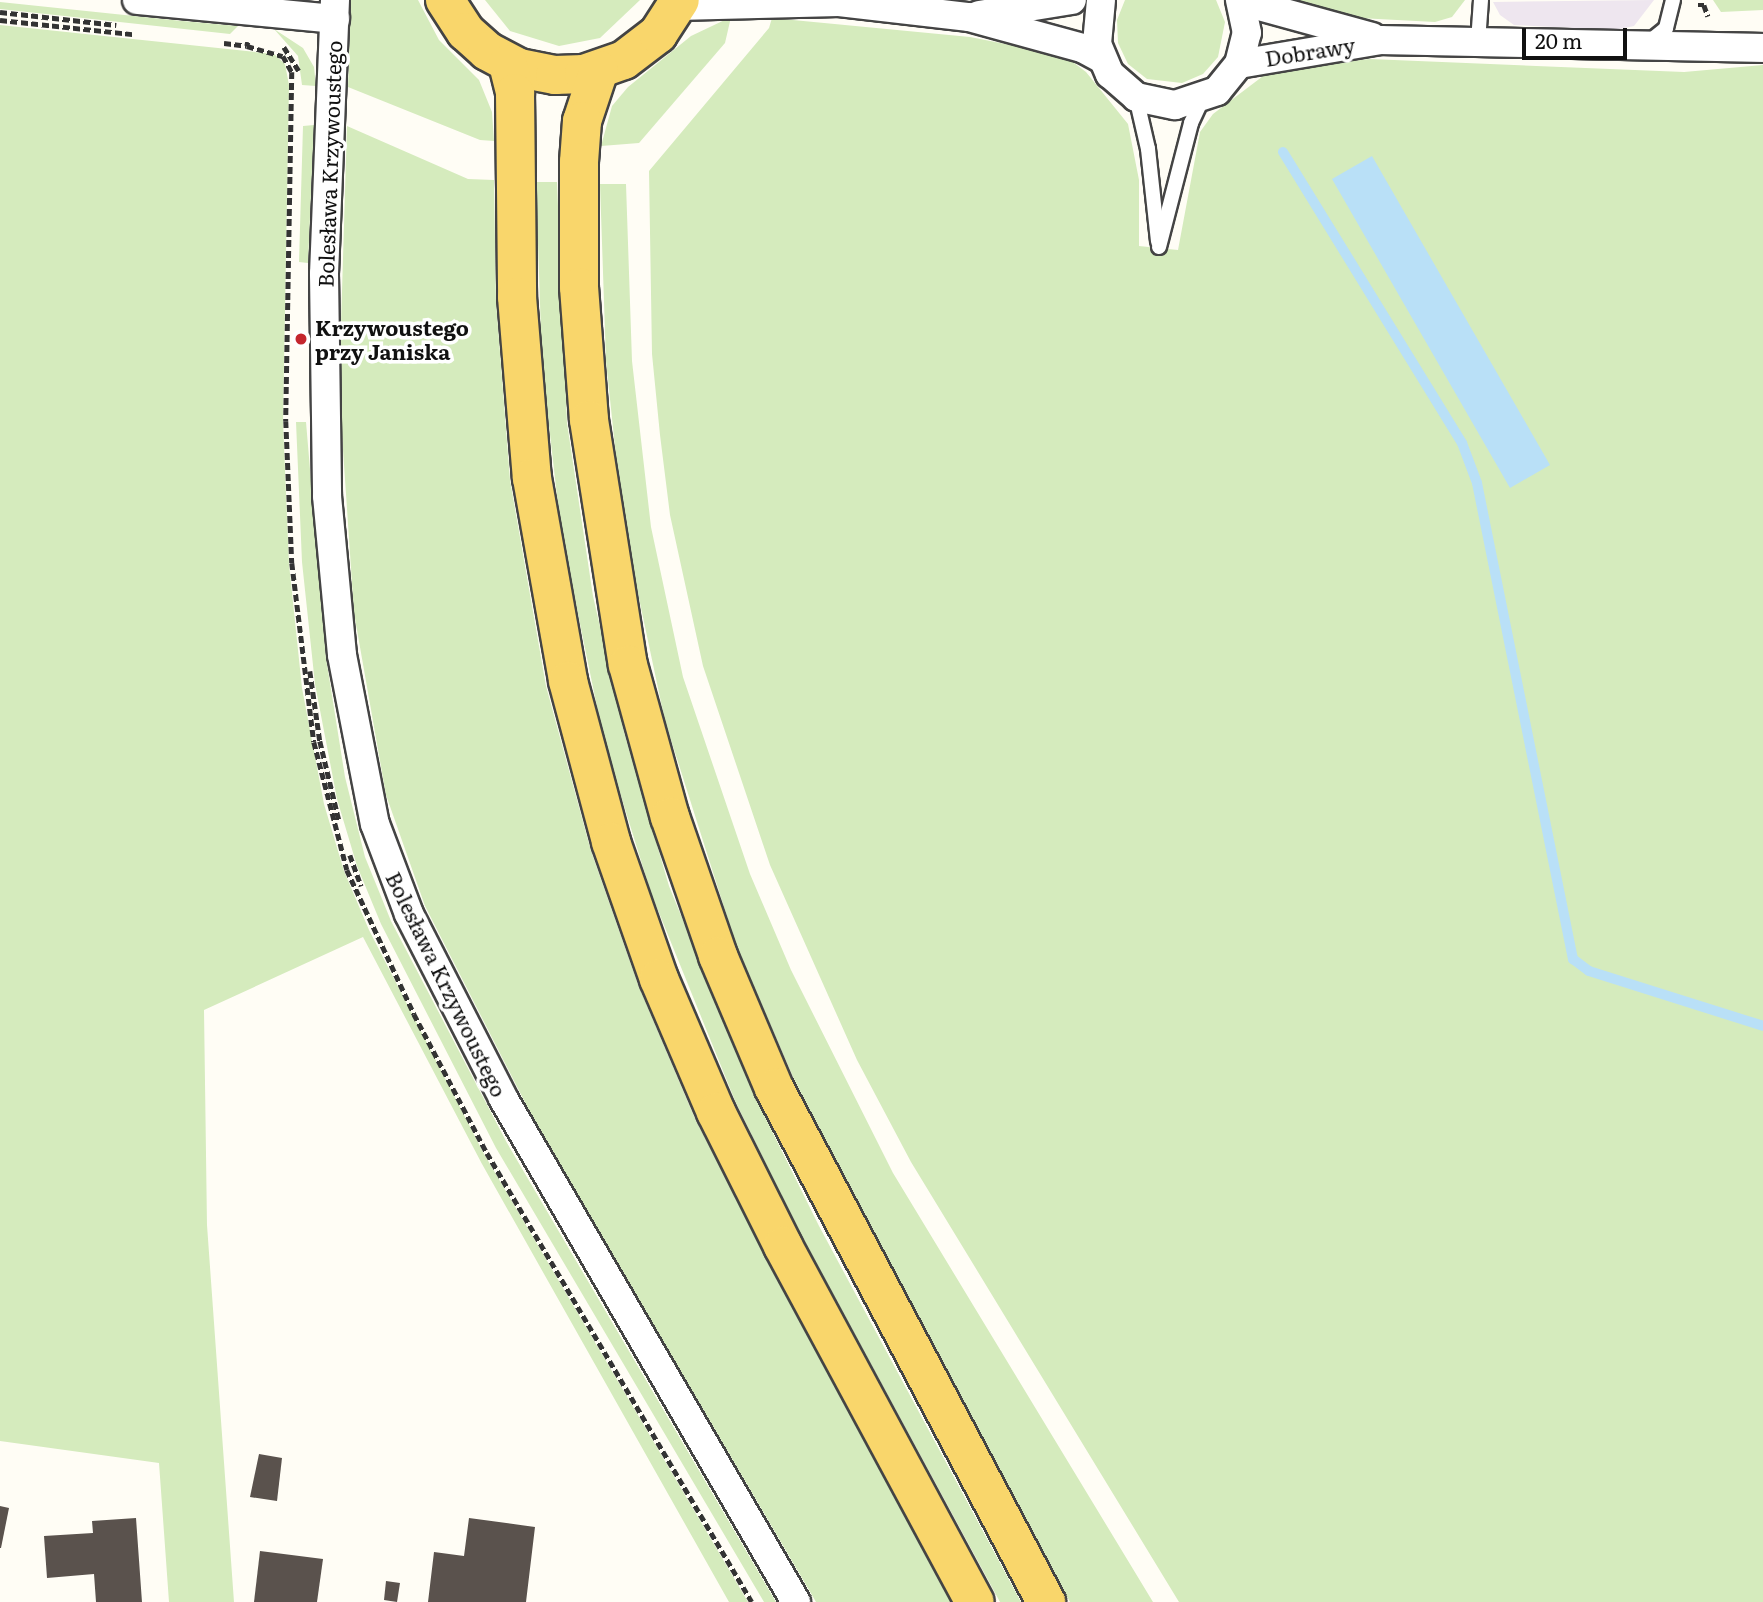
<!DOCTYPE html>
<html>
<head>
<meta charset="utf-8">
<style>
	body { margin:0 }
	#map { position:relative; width:1763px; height:1602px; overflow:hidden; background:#fffdf5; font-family:Literata,serif }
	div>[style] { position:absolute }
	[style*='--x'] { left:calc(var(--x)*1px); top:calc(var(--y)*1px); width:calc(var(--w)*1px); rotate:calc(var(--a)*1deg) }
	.industrial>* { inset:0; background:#eee6ef }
	.green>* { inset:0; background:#d5ebbd }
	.water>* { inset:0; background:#b9e0f7 }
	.stream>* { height:10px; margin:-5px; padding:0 5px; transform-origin:5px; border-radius:5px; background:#b9e0f7 }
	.building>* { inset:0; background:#5a524d }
	.path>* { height:4.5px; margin-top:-2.25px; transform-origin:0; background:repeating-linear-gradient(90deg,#333 0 7px,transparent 0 10.5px) }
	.roads { filter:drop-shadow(2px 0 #444) drop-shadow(-2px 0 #444) drop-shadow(0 2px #444) drop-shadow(0 -2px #444) }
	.lane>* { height:14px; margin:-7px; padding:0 7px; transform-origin:7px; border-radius:7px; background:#fff }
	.street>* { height:28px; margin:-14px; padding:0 14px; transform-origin:14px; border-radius:14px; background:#fff }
	.primary>* { height:38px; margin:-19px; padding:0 19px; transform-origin:19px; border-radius:19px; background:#f9d66b }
	.dots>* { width:19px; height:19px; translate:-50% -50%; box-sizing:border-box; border:4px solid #fff; border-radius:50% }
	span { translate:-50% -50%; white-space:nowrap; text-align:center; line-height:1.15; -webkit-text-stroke:7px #fff; paint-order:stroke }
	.street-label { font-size:21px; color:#111 }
	.poi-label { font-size:21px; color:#111; font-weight:700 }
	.left { translate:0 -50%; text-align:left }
	.scale { position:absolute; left:1522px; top:28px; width:105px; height:32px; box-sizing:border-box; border:4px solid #111; border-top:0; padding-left:9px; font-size:21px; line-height:24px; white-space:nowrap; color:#111; -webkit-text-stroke:5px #fff; paint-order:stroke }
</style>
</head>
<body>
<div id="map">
	<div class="industrial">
		<i style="clip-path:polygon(1654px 0,1634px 26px,1614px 30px,1514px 25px,1500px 15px,1493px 2px)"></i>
	</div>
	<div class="green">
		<i style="clip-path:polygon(351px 0,418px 0,439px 40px,479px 80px,492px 112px,494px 141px,480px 140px,348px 87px)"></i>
		<i style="clip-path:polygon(485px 0,640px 0,600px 38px,559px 46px,510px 31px)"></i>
		<i style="clip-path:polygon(1125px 0,1216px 0,1225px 22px,1218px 57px,1203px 74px,1182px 83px,1147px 79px,1128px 64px,1118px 43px,1117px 20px)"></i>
		<i style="clip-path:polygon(1273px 0,1465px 0,1452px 17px,1435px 22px,1359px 18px)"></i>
		<i style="clip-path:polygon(1713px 0,1763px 0,1763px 10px,1721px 12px)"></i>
		<i style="clip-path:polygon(0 2px,182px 21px,238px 26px,230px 34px,0 9px)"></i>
		<i style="clip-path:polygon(731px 17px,725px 43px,639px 143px,601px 146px,612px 106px,628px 87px,691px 36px)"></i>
		<i style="clip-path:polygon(772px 18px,970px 37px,1065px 56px,1086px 72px,1128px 124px,1139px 180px,1139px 246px,1178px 250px,1200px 132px,1213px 114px,1271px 70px,1370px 59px,1684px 72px,1763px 65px,1763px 1602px,1179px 1602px,911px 1162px,857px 1060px,770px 865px,703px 666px,670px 515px,660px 435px,652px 354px,649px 171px,769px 28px)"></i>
		<i style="clip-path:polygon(0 25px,274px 54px,285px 64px,289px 85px,283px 422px,289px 564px,302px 688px,324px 804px,344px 871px,369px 930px,484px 1154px,748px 1602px,729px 1602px,482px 1164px,363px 937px,204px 1010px,207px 1225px,234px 1602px,169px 1602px,159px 1463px,0 1441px)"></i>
		<i style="clip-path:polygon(274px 29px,303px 48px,314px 67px,316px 86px,302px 85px,298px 56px)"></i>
		<i style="clip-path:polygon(314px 125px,308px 263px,299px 262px,303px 126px)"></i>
		<i style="clip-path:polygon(347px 126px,468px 179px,494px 180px,496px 301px,510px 480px,546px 686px,591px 851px,639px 987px,696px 1121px,951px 1602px,816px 1602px,537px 1126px,425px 906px,386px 795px,354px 613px,339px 390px)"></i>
		<i style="clip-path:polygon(536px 182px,557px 182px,567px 423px,593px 596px,624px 732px,669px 886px,755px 1097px,819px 1226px,1021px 1602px,1000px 1602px,801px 1235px,736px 1103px,651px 893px,604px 741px,561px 531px,542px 364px)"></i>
		<i style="clip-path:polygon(600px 184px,626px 184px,632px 361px,651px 527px,683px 677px,750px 874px,791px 970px,893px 1173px,1153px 1602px,1070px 1602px,857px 1206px,794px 1079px,737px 948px,665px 721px,623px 523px,606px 361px)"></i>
		<i style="clip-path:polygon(296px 422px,306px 422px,326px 658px,345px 777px,365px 857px,391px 921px,507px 1143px,776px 1602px,764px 1602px,496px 1148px,381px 924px,357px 866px,337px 799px,315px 684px,302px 562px)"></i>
	</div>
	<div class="water">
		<i style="clip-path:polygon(1372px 156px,1550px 465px,1510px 488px,1332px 179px)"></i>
	</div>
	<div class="stream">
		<i style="--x:1283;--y:152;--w:342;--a:58.4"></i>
		<i style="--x:1462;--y:443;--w:43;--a:69.4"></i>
		<i style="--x:1477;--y:483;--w:486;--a:78.6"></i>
		<i style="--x:1573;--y:959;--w:20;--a:37"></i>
		<i style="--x:1589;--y:971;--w:182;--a:17.5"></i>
	</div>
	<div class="building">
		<i style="clip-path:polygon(259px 1454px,282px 1458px,277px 1501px,250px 1497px)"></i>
		<i style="clip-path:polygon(0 1506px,9px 1508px,1px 1548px,0 1548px)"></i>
		<i style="clip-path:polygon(136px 1518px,142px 1602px,96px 1602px,94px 1574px,47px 1578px,44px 1536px,93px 1533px,92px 1521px)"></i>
		<i style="clip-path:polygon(469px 1518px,535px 1527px,526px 1602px,428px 1602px,434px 1552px,464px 1556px)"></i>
		<i style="clip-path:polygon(260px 1551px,323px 1559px,317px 1602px,254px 1602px)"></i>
		<i style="clip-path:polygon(386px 1581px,400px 1583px,397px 1602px,384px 1600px)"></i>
	</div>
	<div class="path">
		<i style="--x:1698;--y:5;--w:6;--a:0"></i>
		<i style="--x:1704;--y:5;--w:12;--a:70"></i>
		<i style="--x:0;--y:12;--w:117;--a:6.4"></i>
		<i style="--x:0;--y:20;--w:133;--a:6.1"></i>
		<i style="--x:248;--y:42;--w:4;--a:104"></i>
		<i style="--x:247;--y:46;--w:37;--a:16"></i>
		<i style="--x:283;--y:56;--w:18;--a:61"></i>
		<i style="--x:292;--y:72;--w:349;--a:91"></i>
		<i style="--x:286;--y:421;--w:142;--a:87.6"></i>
		<i style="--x:292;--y:563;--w:180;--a:83"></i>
		<i style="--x:314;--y:742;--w:132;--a:75.5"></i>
		<i style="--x:347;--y:870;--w:159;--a:65"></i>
		<i style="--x:414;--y:1014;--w:157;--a:62.3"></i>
		<i style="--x:487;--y:1153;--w:521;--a:59.45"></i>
		<i style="--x:224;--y:43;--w:23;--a:7"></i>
		<i style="--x:284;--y:47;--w:28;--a:58"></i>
		<i style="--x:310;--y:671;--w:71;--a:81.9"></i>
		<i style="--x:320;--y:741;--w:81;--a:76.5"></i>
		<i style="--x:350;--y:855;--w:33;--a:70"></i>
	</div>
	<div class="roads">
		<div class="lane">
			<i style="--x:1478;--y:42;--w:42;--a:-85.9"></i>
			<i style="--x:1649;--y:42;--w:22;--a:-39"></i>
			<i style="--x:1666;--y:28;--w:29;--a:-76"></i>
			<i style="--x:1136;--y:97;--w:53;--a:77"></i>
			<i style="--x:1148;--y:149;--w:93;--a:83.8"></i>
			<i style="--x:1159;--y:247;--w:128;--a:-75.5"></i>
			<i style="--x:1191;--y:123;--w:26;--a:-65"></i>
		</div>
		<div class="street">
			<i style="--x:137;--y:0;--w:199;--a:5.5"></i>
			<i style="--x:335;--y:0;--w:274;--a:92.3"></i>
			<i style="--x:324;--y:274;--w:222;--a:89.2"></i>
			<i style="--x:327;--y:496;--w:160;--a:84.6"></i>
			<i style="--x:342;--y:655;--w:172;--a:79"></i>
			<i style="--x:375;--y:824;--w:96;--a:69.3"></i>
			<i style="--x:409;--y:914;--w:207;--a:62.9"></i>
			<i style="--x:503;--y:1098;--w:583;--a:59.83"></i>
			<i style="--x:1101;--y:0;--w:44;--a:95.2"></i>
			<i style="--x:1097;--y:44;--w:33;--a:67"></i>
			<i style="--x:1110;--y:74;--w:35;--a:41"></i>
			<i style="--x:1136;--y:97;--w:40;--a:12"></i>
			<i style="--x:1175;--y:105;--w:44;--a:-18.4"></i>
			<i style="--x:1217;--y:91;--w:35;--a:-51"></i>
			<i style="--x:1239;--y:64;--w:32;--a:-76"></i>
			<i style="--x:1247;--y:33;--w:34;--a:-102"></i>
			<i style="--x:1241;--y:1;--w:136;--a:15.4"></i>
			<i style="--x:677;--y:6;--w:162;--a:-1.4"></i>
			<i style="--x:839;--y:2;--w:131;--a:6.6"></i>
			<i style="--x:969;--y:17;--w:117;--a:15.3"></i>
			<i style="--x:1082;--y:48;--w:21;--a:28"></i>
			<i style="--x:979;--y:15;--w:94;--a:-9.2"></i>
			<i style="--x:1239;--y:64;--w:144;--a:-9.6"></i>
			<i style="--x:1381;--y:40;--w:382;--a:1.2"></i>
		</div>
		<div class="primary">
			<i style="--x:445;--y:0;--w:38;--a:57"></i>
			<i style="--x:466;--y:32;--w:28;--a:42"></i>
			<i style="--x:487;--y:51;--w:36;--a:28"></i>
			<i style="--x:519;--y:68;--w:37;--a:11"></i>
			<i style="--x:555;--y:75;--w:29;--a:-2"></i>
			<i style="--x:584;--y:74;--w:42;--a:-19.3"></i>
			<i style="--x:624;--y:60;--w:43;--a:-37.4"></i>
			<i style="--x:658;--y:34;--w:40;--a:-57.1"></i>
			<i style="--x:508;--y:64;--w:30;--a:76"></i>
			<i style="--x:515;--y:93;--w:204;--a:89.4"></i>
			<i style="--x:517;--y:297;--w:182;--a:85.3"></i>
			<i style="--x:532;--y:478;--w:206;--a:79.9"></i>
			<i style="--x:568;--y:681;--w:167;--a:75"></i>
			<i style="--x:611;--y:842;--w:145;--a:70.7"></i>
			<i style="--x:659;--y:979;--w:145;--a:66.8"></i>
			<i style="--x:716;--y:1112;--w:150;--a:63.4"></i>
			<i style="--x:783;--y:1246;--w:404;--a:61.7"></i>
			<i style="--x:599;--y:70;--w:54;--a:108.4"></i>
			<i style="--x:582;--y:121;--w:41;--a:94.2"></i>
			<i style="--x:579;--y:162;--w:125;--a:90"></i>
			<i style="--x:579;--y:287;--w:133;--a:85.7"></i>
			<i style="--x:589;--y:420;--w:248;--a:81"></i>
			<i style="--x:628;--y:665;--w:158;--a:74.6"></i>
			<i style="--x:670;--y:817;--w:147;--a:70.9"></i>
			<i style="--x:718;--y:956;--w:143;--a:67"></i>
			<i style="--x:774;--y:1088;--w:582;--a:62.11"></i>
		</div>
	</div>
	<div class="dots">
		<i style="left:301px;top:339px;background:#c4262e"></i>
	</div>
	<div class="street-label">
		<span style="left:1310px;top:51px;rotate:-9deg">Dobrawy</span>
		<span style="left:329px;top:164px;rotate:-88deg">Bolesława Krzywoustego</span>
		<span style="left:447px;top:984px;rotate:64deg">Bolesława Krzywoustego</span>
	</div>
	<div class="poi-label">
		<span class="left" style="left:315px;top:339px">Krzywoustego<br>przy Janiska</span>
	</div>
	<div class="scale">20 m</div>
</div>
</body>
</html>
